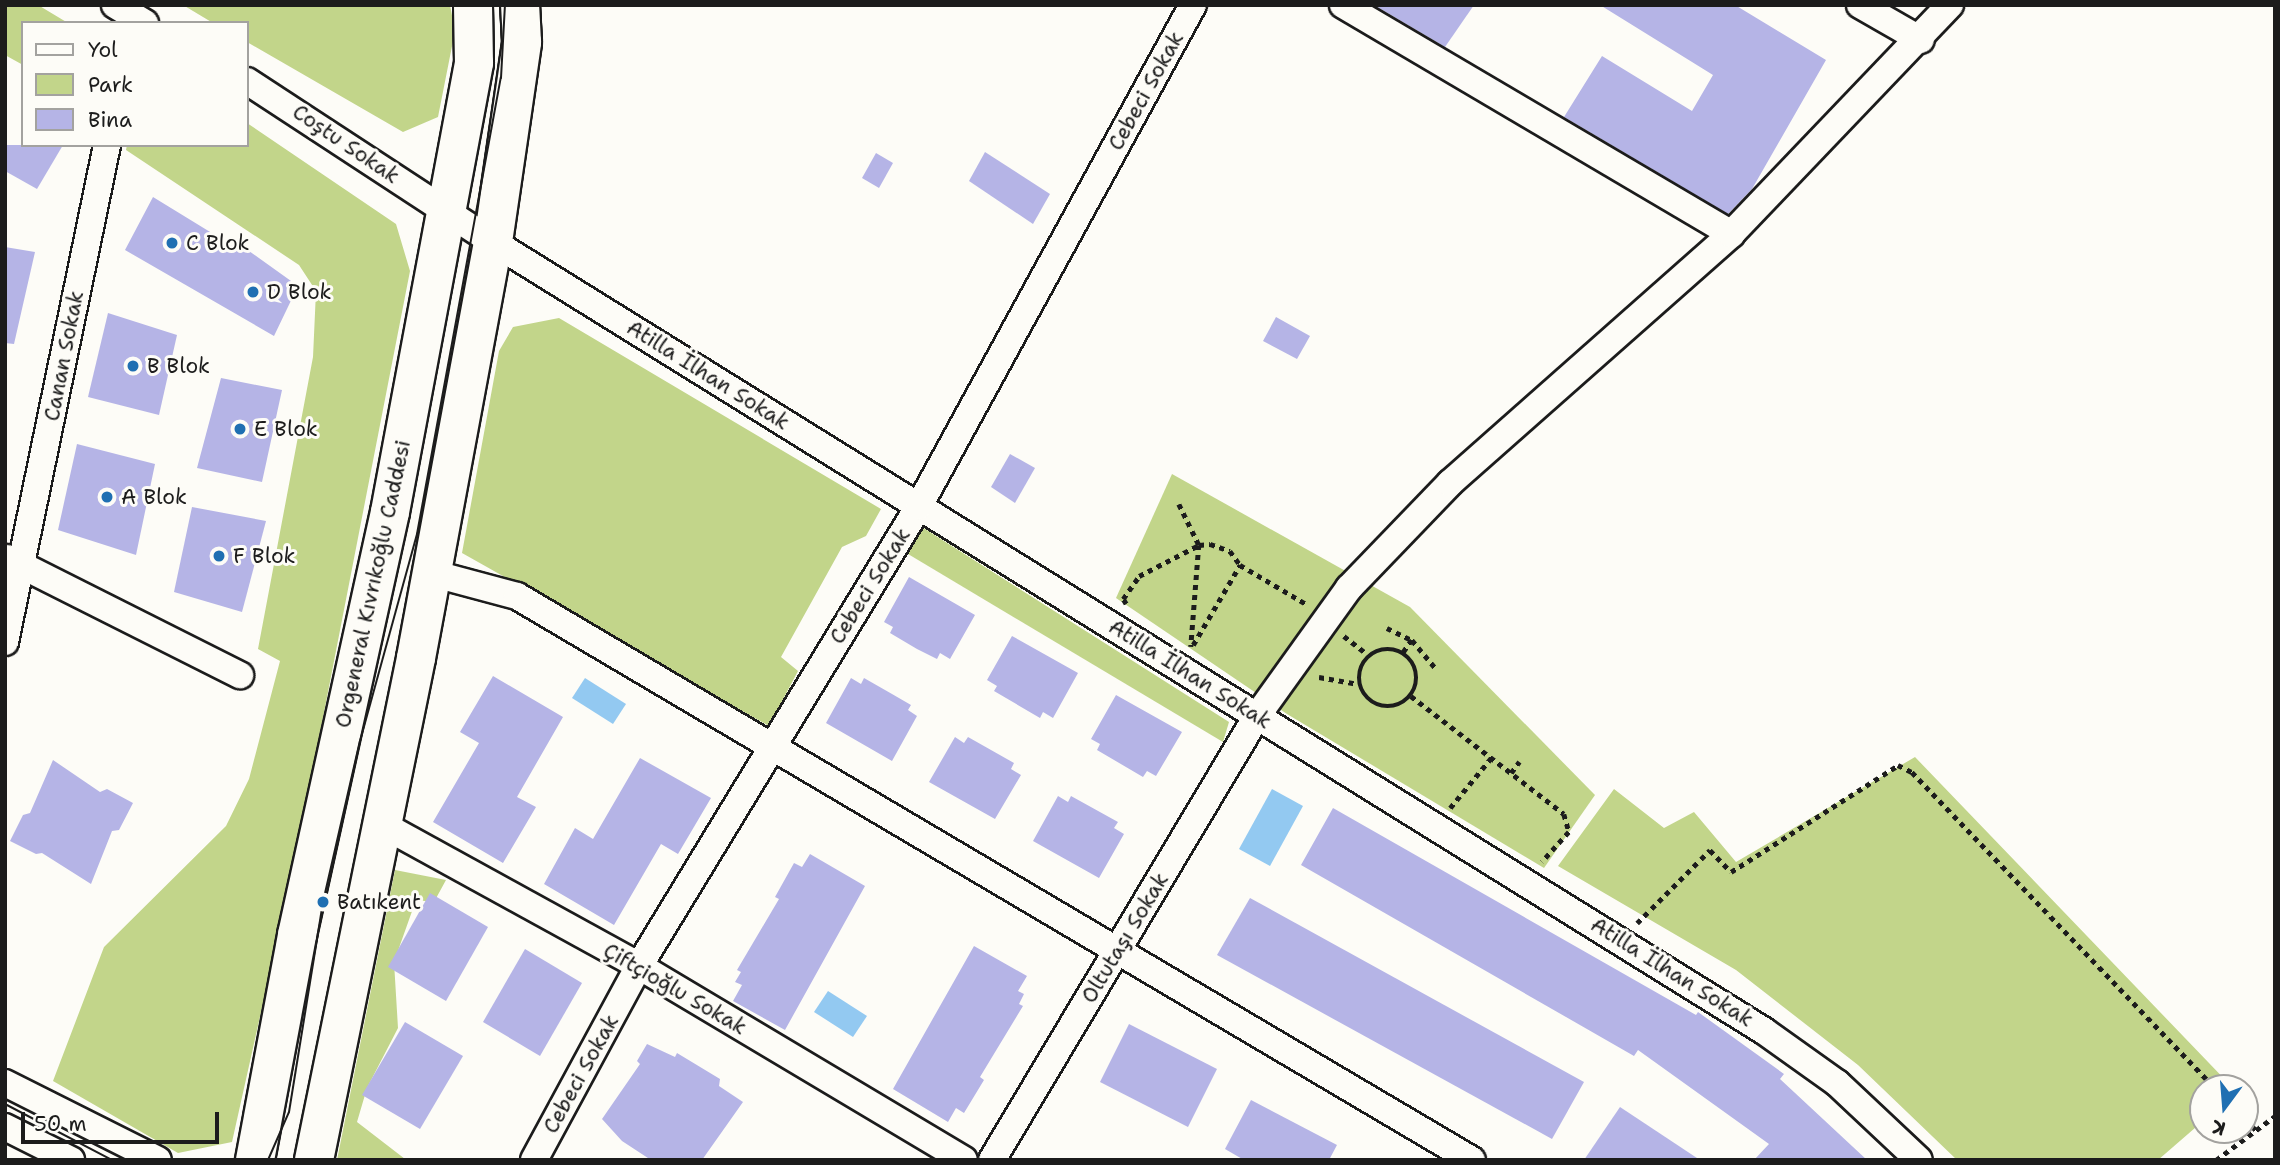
<!DOCTYPE html>
<html>
<head>
<meta charset="utf-8">
<style>
	body { margin:0 }
	#map { position:relative; width:2280px; height:1165px; overflow:hidden; background:#fdfcf7; font-family:"Shantell Sans",sans-serif }
	div>[style] { position:absolute }
	[style*='--x'] { left:calc(var(--x)*1px); top:calc(var(--y)*1px); width:calc(var(--w)*1px); rotate:calc(var(--a)*1deg) }
	.green>* { inset:0; background:#c2d58a }
	.water>* { inset:0; background:#93c9f1 }
	.building>* { inset:0; background:#b5b4e6 }
	.path>* { height:4.5px; margin-top:-2.25px; transform-origin:0; background:repeating-linear-gradient(90deg,#1c1c1c 0 5px,transparent 0 10px) }
	.path>.ring { margin:-2.25px; padding:0; box-sizing:content-box; background:none; border:4.5px solid #1c1c1c; border-radius:50% }
	.roads { filter:drop-shadow(2px 0 #1c1c1c) drop-shadow(-2px 0 #1c1c1c) drop-shadow(0 2px #1c1c1c) drop-shadow(0 -2px #1c1c1c) }
	.minor>* { height:26px; margin:-13px; padding:0 13px; transform-origin:13px; border-radius:13px; background:#fdfcf7 }
	.secondary>* { height:38px; margin:-19px; padding:0 19px; transform-origin:19px; border-radius:19px; background:#fdfcf7 }
	.tram>* { height:2px; margin:-1px; padding:0 1px; transform-origin:1px; border-radius:1px; background:#1c1c1c }
	.dots>* { width:19px; height:19px; translate:-50% -50%; box-sizing:border-box; border:4px solid #fdfcf7; border-radius:50% }
	span { translate:-50% -50%; white-space:nowrap; text-align:center; line-height:1.15; -webkit-text-stroke:6px #fdfcf7; paint-order:stroke }
	.street-label { font-size:21px; color:#1c1c1c }
	.poi-label { font-size:21px; color:#1c1c1c }
	.left { translate:0 -50%; text-align:left }
	.frame { position:absolute; inset:0; border:7px solid #1c1c1c; pointer-events:none }
	.legend { position:absolute; left:21px; top:21px; width:228px; height:126px; box-sizing:border-box; background:#fdfcf7; border:2px solid #a3a29f; margin:0; padding:9px 12px; list-style:none; font-size:21px; color:#1c1c1c }
	.legend li { display:flex; align-items:center; gap:14px; height:35px }
	.legend b { width:35px; border:2px solid #a3a29f }
	.north { position:absolute; left:2189px; top:1074px; width:70px; height:70px; box-sizing:border-box; background:#fdfcf7; border:2px solid #a3a29f; border-radius:50%; rotate:196deg; font-size:19px; font-weight:700; line-height:28px; text-align:center; color:#1c1c1c }
	.north::after { content:''; display:block; margin:auto; width:24px; height:32px; background:#1f6fb2; clip-path:polygon(50% 0,100% 100%,50% 72%,0 100%) }
	.scale { position:absolute; left:21px; top:1112px; width:198px; height:32px; box-sizing:border-box; border:4px solid #1c1c1c; border-top:0; padding-left:9px; font-size:21px; line-height:24px; white-space:nowrap; color:#1c1c1c; -webkit-text-stroke:5px #fdfcf7; paint-order:stroke }
</style>
</head>
<body>
<div id="map">
	<div class="green">
		<i style="clip-path:polygon(5px 5px,38px 5px,68px 23px,23px 23px,23px 65px,5px 55px)"></i>
		<i style="clip-path:polygon(183px 5px,450px 5px,455px 31px,438px 117px,403px 132px,247px 42px,247px 23px,213px 23px)"></i>
		<i style="clip-path:polygon(247px 123px,396px 224px,410px 271px,297px 851px,232px 1142px,178px 1153px,53px 1081px,104px 947px,226px 826px,249px 779px,280px 661px,258px 649px,313px 357px,316px 291px,299px 265px,126px 150px,127px 145px,247px 145px)"></i>
		<i style="clip-path:polygon(559px 318px,881px 509px,866px 536px,842px 547px,781px 657px,798px 671px,769px 726px,462px 553px,499px 351px,513px 327px)"></i>
		<i style="clip-path:polygon(1172px 474px,1410px 607px,1595px 795px,1544px 868px,1287px 714px,1116px 598px)"></i>
		<i style="clip-path:polygon(922px 527px,1229px 722px,1223px 742px,903px 551px,913px 528px)"></i>
		<i style="clip-path:polygon(1915px 757px,2233px 1088px,2203px 1088px,2203px 1121px,2158px 1160px,1957px 1160px,1858px 1065px,1736px 970px,1558px 866px,1614px 789px,1664px 828px,1694px 812px,1736px 862px)"></i>
		<i style="clip-path:polygon(395px 870px,446px 880px,434px 902px,416px 900px,394px 962px,398px 1028px,367px 1088px,357px 1122px,405px 1159px,337px 1160px)"></i>
	</div>
	<div class="water">
		<i style="clip-path:polygon(585px 678px,626px 704px,613px 724px,572px 698px)"></i>
		<i style="clip-path:polygon(1272px 789px,1303px 806px,1270px 866px,1239px 849px)"></i>
		<i style="clip-path:polygon(828px 991px,867px 1016px,853px 1037px,814px 1012px)"></i>
	</div>
	<div class="building">
		<i style="clip-path:polygon(1374px 5px,1474px 5px,1445px 47px)"></i>
		<i style="clip-path:polygon(1600px 5px,1735px 5px,1826px 60px,1752px 189px,1728px 214px,1564px 117px,1602px 56px,1692px 111px,1713px 75px)"></i>
		<i style="clip-path:polygon(5px 145px,63px 145px,37px 189px,5px 171px)"></i>
		<i style="clip-path:polygon(985px 152px,1050px 194px,1033px 224px,969px 181px)"></i>
		<i style="clip-path:polygon(876px 153px,893px 163px,879px 188px,862px 178px)"></i>
		<i style="clip-path:polygon(153px 197px,233px 246px,235px 241px,298px 286px,274px 336px,125px 250px)"></i>
		<i style="clip-path:polygon(5px 247px,35px 252px,14px 344px,5px 343px)"></i>
		<i style="clip-path:polygon(108px 313px,177px 335px,159px 415px,88px 397px)"></i>
		<i style="clip-path:polygon(1276px 317px,1310px 336px,1297px 359px,1263px 341px)"></i>
		<i style="clip-path:polygon(221px 378px,282px 390px,262px 482px,197px 468px)"></i>
		<i style="clip-path:polygon(77px 444px,155px 464px,136px 555px,58px 530px)"></i>
		<i style="clip-path:polygon(1010px 454px,1035px 468px,1015px 503px,991px 487px)"></i>
		<i style="clip-path:polygon(192px 507px,266px 521px,242px 612px,174px 592px)"></i>
		<i style="clip-path:polygon(909px 577px,975px 615px,950px 659px,940px 653px,937px 659px,917px 649px,890px 633px,893px 627px,884px 622px)"></i>
		<i style="clip-path:polygon(1012px 636px,1078px 673px,1053px 718px,1043px 712px,1040px 718px,994px 691px,997px 686px,987px 680px)"></i>
		<i style="clip-path:polygon(493px 676px,563px 717px,517px 797px,536px 807px,503px 863px,433px 822px,479px 743px,460px 732px)"></i>
		<i style="clip-path:polygon(851px 678px,861px 684px,864px 678px,892px 694px,911px 705px,908px 710px,917px 716px,892px 761px,826px 723px)"></i>
		<i style="clip-path:polygon(1116px 695px,1182px 732px,1156px 776px,1147px 771px,1143px 777px,1097px 750px,1100px 744px,1091px 739px)"></i>
		<i style="clip-path:polygon(955px 737px,964px 743px,968px 737px,1014px 763px,1011px 769px,1021px 775px,995px 819px,929px 782px)"></i>
		<i style="clip-path:polygon(640px 758px,711px 798px,678px 854px,661px 844px,614px 925px,544px 884px,575px 828px,593px 839px)"></i>
		<i style="clip-path:polygon(53px 760px,100px 792px,107px 789px,133px 803px,119px 830px,112px 831px,91px 884px,42px 853px,36px 854px,10px 841px,23px 815px,30px 813px)"></i>
		<i style="clip-path:polygon(1058px 796px,1068px 802px,1071px 796px,1118px 822px,1114px 828px,1124px 834px,1099px 878px,1033px 841px)"></i>
		<i style="clip-path:polygon(1333px 808px,1696px 1015px,1698px 1012px,1784px 1074px,1780px 1079px,1867px 1160px,1754px 1160px,1769px 1144px,1638px 1050px,1634px 1056px,1301px 865px)"></i>
		<i style="clip-path:polygon(810px 854px,865px 886px,785px 1030px,733px 1001px,742px 985px,735px 982px,741px 972px,737px 970px,779px 899px,775px 897px,794px 863px,802px 867px)"></i>
		<i style="clip-path:polygon(430px 893px,488px 927px,446px 1001px,388px 967px)"></i>
		<i style="clip-path:polygon(1250px 898px,1584px 1082px,1552px 1139px,1217px 955px)"></i>
		<i style="clip-path:polygon(974px 946px,1027px 976px,1018px 991px,1024px 994px,1019px 1004px,1023px 1006px,980px 1077px,984px 1080px,964px 1113px,956px 1108px,948px 1122px,893px 1089px)"></i>
		<i style="clip-path:polygon(525px 949px,582px 983px,540px 1056px,483px 1022px)"></i>
		<i style="clip-path:polygon(405px 1022px,463px 1056px,420px 1129px,362px 1095px)"></i>
		<i style="clip-path:polygon(1129px 1024px,1217px 1069px,1188px 1127px,1100px 1082px)"></i>
		<i style="clip-path:polygon(647px 1044px,675px 1057px,677px 1053px,720px 1079px,719px 1086px,743px 1102px,702px 1160px,651px 1160px,622px 1141px,602px 1119px,640px 1064px,637px 1061px)"></i>
		<i style="clip-path:polygon(1251px 1100px,1337px 1145px,1329px 1160px,1244px 1160px,1225px 1149px)"></i>
		<i style="clip-path:polygon(1620px 1107px,1700px 1160px,1584px 1160px)"></i>
	</div>
	<div class="path">
		<i style="--x:1179;--y:504;--w:46;--a:64"></i>
		<i style="--x:1199;--y:545;--w:102;--a:94.5"></i>
		<i style="--x:1126;--y:604;--w:6;--a:-121"></i>
		<i style="--x:1123;--y:599;--w:28;--a:-55"></i>
		<i style="--x:1139;--y:576;--w:68;--a:-27.3"></i>
		<i style="--x:1199;--y:545;--w:11;--a:-5"></i>
		<i style="--x:1210;--y:544;--w:21;--a:19"></i>
		<i style="--x:1230;--y:551;--w:17;--a:54"></i>
		<i style="--x:1240;--y:565;--w:79;--a:30.5"></i>
		<i style="--x:1387;--y:628;--w:28;--a:26"></i>
		<i style="--x:1412;--y:640;--w:16;--a:125"></i>
		<i style="--x:1344;--y:636;--w:31;--a:38"></i>
		<i style="--x:1412;--y:640;--w:38;--a:50"></i>
		<i style="--x:1193;--y:645;--w:93;--a:-59.6"></i>
		<i class="ring" style="left:1359px;top:649px;width:53.5px;height:53.5px"></i>
		<i style="--x:1319;--y:677;--w:40;--a:10"></i>
		<i style="--x:1411;--y:696;--w:193;--a:37.6"></i>
		<i style="--x:1564;--y:814;--w:19;--a:74"></i>
		<i style="--x:1569;--y:832;--w:40;--a:132"></i>
		<i style="--x:1511;--y:773;--w:14;--a:-54"></i>
		<i style="--x:1450;--y:808;--w:65;--a:-50.6"></i>
		<i style="--x:1637;--y:923;--w:103;--a:-45"></i>
		<i style="--x:1710;--y:850;--w:30;--a:46"></i>
		<i style="--x:1731;--y:872;--w:198;--a:-32.6"></i>
		<i style="--x:1898;--y:765;--w:16;--a:27"></i>
		<i style="--x:1912;--y:772;--w:438;--a:46.2"></i>
		<i style="--x:2245;--y:1119;--w:16;--a:45"></i>
		<i style="--x:2216;--y:1160;--w:74;--a:-36.7"></i>
	</div>
	<div class="roads">
		<div class="minor">
			<i style="--x:115;--y:5;--w:35;--a:31"></i>
			<i style="--x:1343;--y:5;--w:451;--a:30.5"></i>
			<i style="--x:1860;--y:5;--w:70;--a:29.8"></i>
			<i style="--x:247;--y:81;--w:294;--a:33.2"></i>
			<i style="--x:493;--y:242;--w:1496;--a:31.83"></i>
			<i style="--x:1764;--y:1031;--w:90;--a:35.5"></i>
			<i style="--x:1837;--y:1083;--w:112;--a:43.2"></i>
			<i style="--x:7;--y:558;--w:261;--a:26.7"></i>
			<i style="--x:431;--y:573;--w:89;--a:15"></i>
			<i style="--x:517;--y:596;--w:1109;--a:30.57"></i>
			<i style="--x:5;--y:642;--w:507;--a:-78.4"></i>
			<i style="--x:383;--y:825;--w:292;--a:28.8"></i>
			<i style="--x:639;--y:966;--w:378;--a:30.8"></i>
			<i style="--x:5;--y:1083;--w:171;--a:26.7"></i>
			<i style="--x:5;--y:1127;--w:74;--a:26.6"></i>
			<i style="--x:534;--y:1160;--w:221;--a:-61.6"></i>
			<i style="--x:639;--y:966;--w:539;--a:-58.67"></i>
			<i style="--x:919;--y:506;--w:571;--a:-61.33"></i>
			<i style="--x:992;--y:1160;--w:517;--a:-59.17"></i>
			<i style="--x:1257;--y:716;--w:158;--a:-54.3"></i>
			<i style="--x:1349;--y:588;--w:146;--a:-46.1"></i>
			<i style="--x:1450;--y:483;--w:375;--a:-41.5"></i>
			<i style="--x:1731;--y:234;--w:317;--a:-46.3"></i>
		</div>
		<div class="secondary">
			<i style="--x:255;--y:1160;--w:229;--a:-79.4"></i>
			<i style="--x:297;--y:935;--w:433;--a:-77.6"></i>
			<i style="--x:390;--y:512;--w:457;--a:-79.4"></i>
			<i style="--x:474;--y:63;--w:58;--a:-91"></i>
			<i style="--x:314;--y:1160;--w:512;--a:-78.51"></i>
			<i style="--x:416;--y:658;--w:423;--a:-79.5"></i>
			<i style="--x:493;--y:242;--w:202;--a:-81.7"></i>
			<i style="--x:522;--y:42;--w:37;--a:-93"></i>
		</div>
	</div>
	<div class="tram">
		<i style="--x:5;--y:1104;--w:121;--a:27.6"></i>
		<i style="--x:268;--y:1160;--w:52;--a:-66.4"></i>
		<i style="--x:289;--y:1112;--w:213;--a:-80.8"></i>
		<i style="--x:323;--y:902;--w:165;--a:-77.1"></i>
		<i style="--x:360;--y:741;--w:215;--a:-74.6"></i>
		<i style="--x:417;--y:534;--w:464;--a:-79.6"></i>
		<i style="--x:501;--y:78;--w:73;--a:-86.9"></i>
	</div>
	<div class="dots">
		<i style="left:172px;top:243px;background:#1f6fb2"></i>
		<i style="left:253px;top:292px;background:#1f6fb2"></i>
		<i style="left:133px;top:366px;background:#1f6fb2"></i>
		<i style="left:240px;top:429px;background:#1f6fb2"></i>
		<i style="left:107px;top:497px;background:#1f6fb2"></i>
		<i style="left:219px;top:556px;background:#1f6fb2"></i>
		<i style="left:323px;top:902px;background:#1f6fb2"></i>
	</div>
	<div class="street-label">
		<span style="left:1146px;top:91px;rotate:-61deg">Cebeci Sokak</span>
		<span style="left:346px;top:144px;rotate:34deg">Coştu Sokak</span>
		<span style="left:64px;top:356px;rotate:-79deg">Canan Sokak</span>
		<span style="left:708px;top:375px;rotate:32deg">Atilla İlhan Sokak</span>
		<span style="left:373px;top:584px;rotate:-78deg">Orgeneral Kıvrıkoğlu Caddesi</span>
		<span style="left:870px;top:586px;rotate:-58deg">Cebeci Sokak</span>
		<span style="left:1190px;top:674px;rotate:32deg">Atilla İlhan Sokak</span>
		<span style="left:1125px;top:938px;rotate:-59deg">Oltutaşı Sokak</span>
		<span style="left:1672px;top:972px;rotate:32deg">Atilla İlhan Sokak</span>
		<span style="left:675px;top:989px;rotate:30deg">Çiftçioğlu Sokak</span>
		<span style="left:581px;top:1074px;rotate:-61deg">Cebeci Sokak</span>
	</div>
	<div class="poi-label">
		<span class="left" style="left:186px;top:243px">C Blok</span>
		<span class="left" style="left:267px;top:292px">D Blok</span>
		<span class="left" style="left:147px;top:366px">B Blok</span>
		<span class="left" style="left:254px;top:429px">E Blok</span>
		<span class="left" style="left:121px;top:497px">A Blok</span>
		<span class="left" style="left:233px;top:556px">F Blok</span>
		<span class="left" style="left:337px;top:902px">Batıkent</span>
	</div>
	<div class="frame"></div>
	<ul class="legend">
	<li><b style="height:9px;background:#fdfcf7"></b>Yol</li>
	<li><b style="height:19px;background:#c2d58a"></b>Park</li>
	<li><b style="height:19px;background:#b5b4e6"></b>Bina</li>
	</ul>
	<div class="north">K</div>
	<div class="scale">50 m</div>
</div>
</body>
</html>
